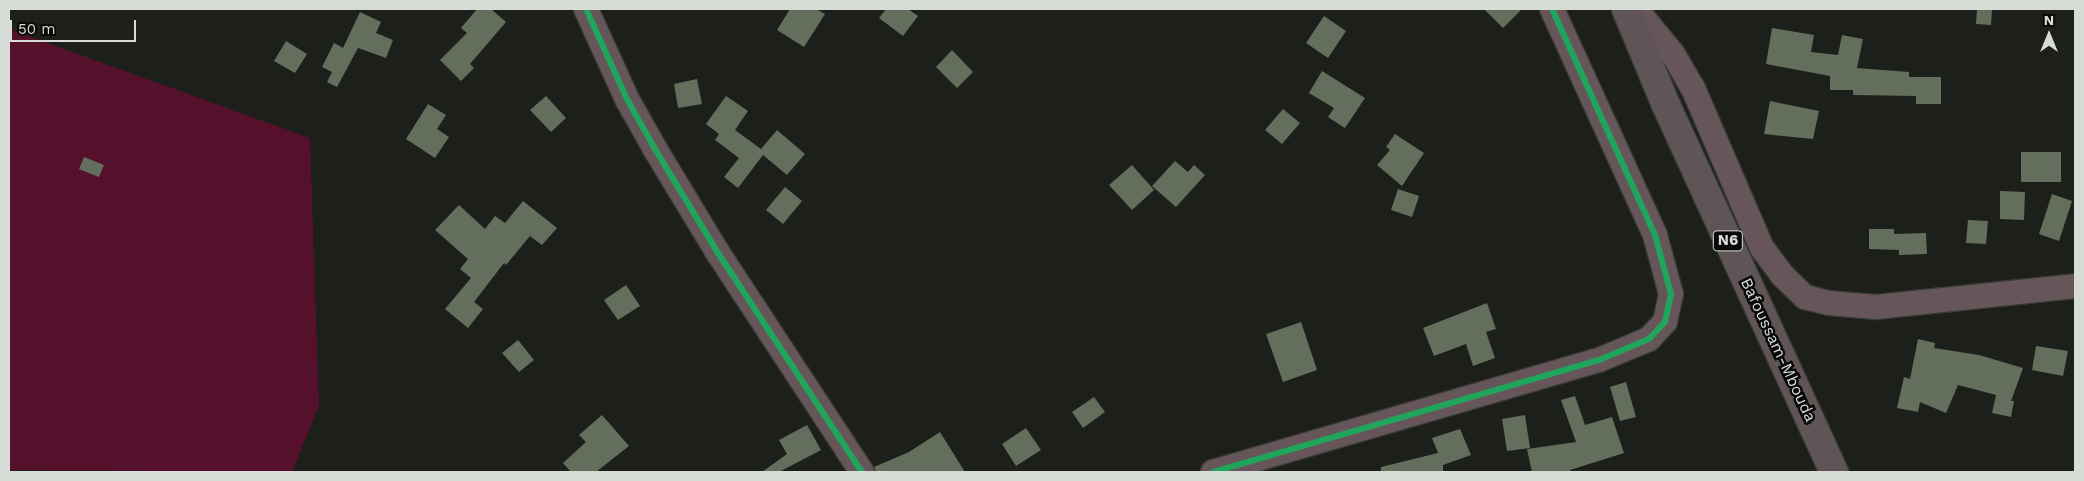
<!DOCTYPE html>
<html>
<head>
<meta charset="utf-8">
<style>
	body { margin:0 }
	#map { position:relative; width:2084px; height:481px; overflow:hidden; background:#1c1f1a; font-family:"Work Sans",sans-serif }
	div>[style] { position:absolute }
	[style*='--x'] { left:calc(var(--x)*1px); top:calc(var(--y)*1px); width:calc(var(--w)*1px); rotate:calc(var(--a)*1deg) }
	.green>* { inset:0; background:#55112b }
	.building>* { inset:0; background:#646e5d }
	.roads { filter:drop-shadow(1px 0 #363935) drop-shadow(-1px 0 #363935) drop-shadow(0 1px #363935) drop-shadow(0 -1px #363935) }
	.minor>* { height:24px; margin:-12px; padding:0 12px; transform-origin:12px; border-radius:12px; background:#66565a }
	.highway>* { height:28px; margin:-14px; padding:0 14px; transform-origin:14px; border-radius:14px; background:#605556 }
	.cycleway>* { height:6px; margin:-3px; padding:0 3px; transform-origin:3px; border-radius:3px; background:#20a55d }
	span { translate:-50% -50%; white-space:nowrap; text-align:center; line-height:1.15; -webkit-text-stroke:5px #080907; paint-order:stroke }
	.shield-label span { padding:1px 4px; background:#080907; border:1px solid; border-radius:4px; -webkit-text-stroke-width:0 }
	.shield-label { font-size:15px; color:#d8dcd7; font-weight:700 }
	.street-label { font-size:16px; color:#d8dcd7 }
	.frame { position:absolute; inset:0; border:10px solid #d8dcd7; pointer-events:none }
	.north { position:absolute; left:2024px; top:10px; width:50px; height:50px; -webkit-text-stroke:4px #080907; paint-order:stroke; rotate:0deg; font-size:14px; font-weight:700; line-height:20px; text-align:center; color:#d8dcd7 }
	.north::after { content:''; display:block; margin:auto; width:18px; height:22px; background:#d8dcd7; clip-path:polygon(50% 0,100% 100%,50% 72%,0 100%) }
	.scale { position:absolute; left:10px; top:20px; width:126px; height:22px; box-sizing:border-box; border:2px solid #d8dcd7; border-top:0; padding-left:6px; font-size:15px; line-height:18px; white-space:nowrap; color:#d8dcd7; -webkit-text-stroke:4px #080907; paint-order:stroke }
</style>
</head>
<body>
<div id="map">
	<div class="green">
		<i style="clip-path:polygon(9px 29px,310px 138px,319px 406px,292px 472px,9px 470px)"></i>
	</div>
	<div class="building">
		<i style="clip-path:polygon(477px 9px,491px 9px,506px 22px,470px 64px,474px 68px,461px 81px,440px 60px,467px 33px,461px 28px)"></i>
		<i style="clip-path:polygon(790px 9px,816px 9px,825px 14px,804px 47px,777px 30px)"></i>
		<i style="clip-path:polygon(886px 9px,908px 9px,918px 16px,903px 36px,879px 18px)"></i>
		<i style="clip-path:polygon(1484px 9px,1522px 9px,1503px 28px)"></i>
		<i style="clip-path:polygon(1977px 9px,1992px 9px,1991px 25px,1976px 24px)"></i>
		<i style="clip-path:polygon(360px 12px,381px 22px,376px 33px,393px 40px,386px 58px,358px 48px,337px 87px,327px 82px,332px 72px,322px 67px,334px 43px,343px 48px)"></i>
		<i style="clip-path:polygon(1324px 16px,1346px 31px,1328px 58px,1306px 43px)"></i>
		<i style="clip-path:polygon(1772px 28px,1814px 35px,1811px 52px,1838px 55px,1842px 35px,1863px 39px,1857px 68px,1909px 72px,1909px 77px,1941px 77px,1941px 104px,1916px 104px,1916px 96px,1853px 95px,1853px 90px,1830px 90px,1830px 76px,1766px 64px)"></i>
		<i style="clip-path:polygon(286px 41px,307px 54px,295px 73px,274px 61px)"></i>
		<i style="clip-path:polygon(952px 50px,973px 72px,957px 88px,936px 67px)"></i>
		<i style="clip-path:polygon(1322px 71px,1365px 98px,1345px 128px,1328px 117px,1334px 108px,1309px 93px)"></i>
		<i style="clip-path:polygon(697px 79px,702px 104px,678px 108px,674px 84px)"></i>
		<i style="clip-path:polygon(546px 96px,566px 118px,551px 132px,530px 110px)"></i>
		<i style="clip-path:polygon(726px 96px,748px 111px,735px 130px,761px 149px,777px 130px,805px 154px,787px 175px,763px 155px,738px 188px,724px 177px,739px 158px,715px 140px,719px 134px,706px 124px)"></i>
		<i style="clip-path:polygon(1770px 101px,1819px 111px,1813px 139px,1764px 134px)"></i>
		<i style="clip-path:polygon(428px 104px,446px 115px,437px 129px,449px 137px,435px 158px,406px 139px)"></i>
		<i style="clip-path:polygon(1283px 109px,1300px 123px,1282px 144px,1265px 130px)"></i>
		<i style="clip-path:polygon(1395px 134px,1424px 153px,1402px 186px,1377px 165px,1390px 150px,1386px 147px)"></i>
		<i style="clip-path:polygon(2021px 152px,2061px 152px,2061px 182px,2021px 182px)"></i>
		<i style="clip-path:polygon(84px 157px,104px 165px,99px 177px,79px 169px)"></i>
		<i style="clip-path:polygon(1175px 161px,1188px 172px,1194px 165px,1205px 175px,1176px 207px,1152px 186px)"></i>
		<i style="clip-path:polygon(1132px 165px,1154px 190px,1132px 210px,1109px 185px)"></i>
		<i style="clip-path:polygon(785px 187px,802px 201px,783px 224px,766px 210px)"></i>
		<i style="clip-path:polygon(1398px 189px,1419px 196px,1412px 217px,1391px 210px)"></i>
		<i style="clip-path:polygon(2000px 191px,2025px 192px,2024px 220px,2000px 219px)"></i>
		<i style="clip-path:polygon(2052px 194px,2072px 201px,2059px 241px,2039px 234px)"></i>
		<i style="clip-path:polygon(523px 201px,557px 228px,542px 245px,530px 236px,506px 265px,504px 263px,474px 302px,483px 309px,468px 328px,445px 309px,471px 278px,460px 269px,468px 259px,435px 230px,459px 205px,485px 229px,495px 216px,505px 223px)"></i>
		<i style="clip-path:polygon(1968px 220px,1988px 221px,1986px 244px,1966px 243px)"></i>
		<i style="clip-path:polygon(1869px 229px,1894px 229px,1894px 234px,1926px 233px,1927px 254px,1899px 255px,1899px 250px,1869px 249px)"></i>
		<i style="clip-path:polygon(626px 285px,640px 306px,618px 320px,604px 300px)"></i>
		<i style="clip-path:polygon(1487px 303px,1496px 329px,1486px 332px,1495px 358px,1473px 366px,1466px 344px,1434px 356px,1423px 328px)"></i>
		<i style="clip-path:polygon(1301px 322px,1317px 370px,1283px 382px,1266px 334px)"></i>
		<i style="clip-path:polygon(1918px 339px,1935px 343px,1934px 348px,1979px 355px,2023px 368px,2011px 401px,2014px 401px,2011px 417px,1992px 413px,1996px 395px,1958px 385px,1946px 413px,1920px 402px,1918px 412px,1897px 408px,1904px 377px,1910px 379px)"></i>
		<i style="clip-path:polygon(518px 340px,534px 360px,519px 372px,502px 353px)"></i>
		<i style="clip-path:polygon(2036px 346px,2068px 351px,2063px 376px,2032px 370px)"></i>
		<i style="clip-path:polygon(1626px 382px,1636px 417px,1620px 421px,1610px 387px)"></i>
		<i style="clip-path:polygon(1575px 396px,1585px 425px,1612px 417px,1624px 453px,1570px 470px,1570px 472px,1532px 472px,1527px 449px,1576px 442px,1561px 400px)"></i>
		<i style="clip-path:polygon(1094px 397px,1105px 412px,1083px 428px,1072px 412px)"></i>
		<i style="clip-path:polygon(602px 415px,629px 446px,596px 472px,571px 472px,563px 463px,586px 442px,579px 435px)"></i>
		<i style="clip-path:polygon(1525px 415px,1530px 448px,1507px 451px,1502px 419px)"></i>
		<i style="clip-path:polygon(807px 425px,821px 450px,779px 472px,762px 472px,787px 454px,779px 440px)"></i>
		<i style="clip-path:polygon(1026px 428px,1041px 450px,1016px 466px,1002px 444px)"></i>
		<i style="clip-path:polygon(1460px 429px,1471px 455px,1443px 465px,1443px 472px,1381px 472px,1381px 467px,1438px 453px,1432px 438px)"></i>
		<i style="clip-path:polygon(940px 432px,965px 472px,876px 472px,874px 467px,909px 452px)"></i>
	</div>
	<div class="roads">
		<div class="minor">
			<i style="--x:586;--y:9;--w:101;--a:65.5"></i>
			<i style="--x:628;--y:101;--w:55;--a:60.6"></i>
			<i style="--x:655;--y:149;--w:122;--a:58.8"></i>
			<i style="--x:718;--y:253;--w:262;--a:56.7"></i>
			<i style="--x:1636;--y:9;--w:58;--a:50.6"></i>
			<i style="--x:1673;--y:54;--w:39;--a:60"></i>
			<i style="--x:1693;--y:88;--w:174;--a:66.7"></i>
			<i style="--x:1762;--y:248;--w:34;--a:53"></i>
			<i style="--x:1782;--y:275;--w:32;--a:44"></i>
			<i style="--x:1805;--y:297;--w:25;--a:14"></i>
			<i style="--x:1829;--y:303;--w:47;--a:4.9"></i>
			<i style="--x:1876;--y:307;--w:200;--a:-6"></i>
			<i style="--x:1213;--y:472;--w:402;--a:-16.2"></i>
			<i style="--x:1599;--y:360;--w:54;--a:-22.8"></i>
			<i style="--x:1649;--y:339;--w:23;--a:-47"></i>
			<i style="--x:1665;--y:322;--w:29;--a:-78"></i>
			<i style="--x:1671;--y:294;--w:61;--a:-105.2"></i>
			<i style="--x:1655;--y:235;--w:248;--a:-114.5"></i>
		</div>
		<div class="highway">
			<i style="--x:1626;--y:9;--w:104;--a:67.4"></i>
			<i style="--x:1666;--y:105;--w:404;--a:65.4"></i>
		</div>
	</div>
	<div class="cycleway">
		<i style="--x:586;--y:9;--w:101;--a:65.5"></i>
		<i style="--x:628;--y:101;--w:55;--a:60.6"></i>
		<i style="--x:655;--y:149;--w:122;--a:58.8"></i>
		<i style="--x:718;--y:253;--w:262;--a:56.7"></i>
		<i style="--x:1213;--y:472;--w:402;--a:-16.2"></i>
		<i style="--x:1599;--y:360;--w:54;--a:-22.8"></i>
		<i style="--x:1649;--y:339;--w:23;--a:-47"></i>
		<i style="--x:1665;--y:322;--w:29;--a:-78"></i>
		<i style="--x:1671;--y:294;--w:61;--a:-105.2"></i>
		<i style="--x:1655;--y:235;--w:248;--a:-114.5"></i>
	</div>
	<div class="shield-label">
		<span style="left:1728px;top:241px">N6</span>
	</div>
	<div class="street-label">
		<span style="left:1778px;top:350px;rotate:65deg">Bafoussam-Mbouda</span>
	</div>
	<div class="frame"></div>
	<div class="north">N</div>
	<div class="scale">50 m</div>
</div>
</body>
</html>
